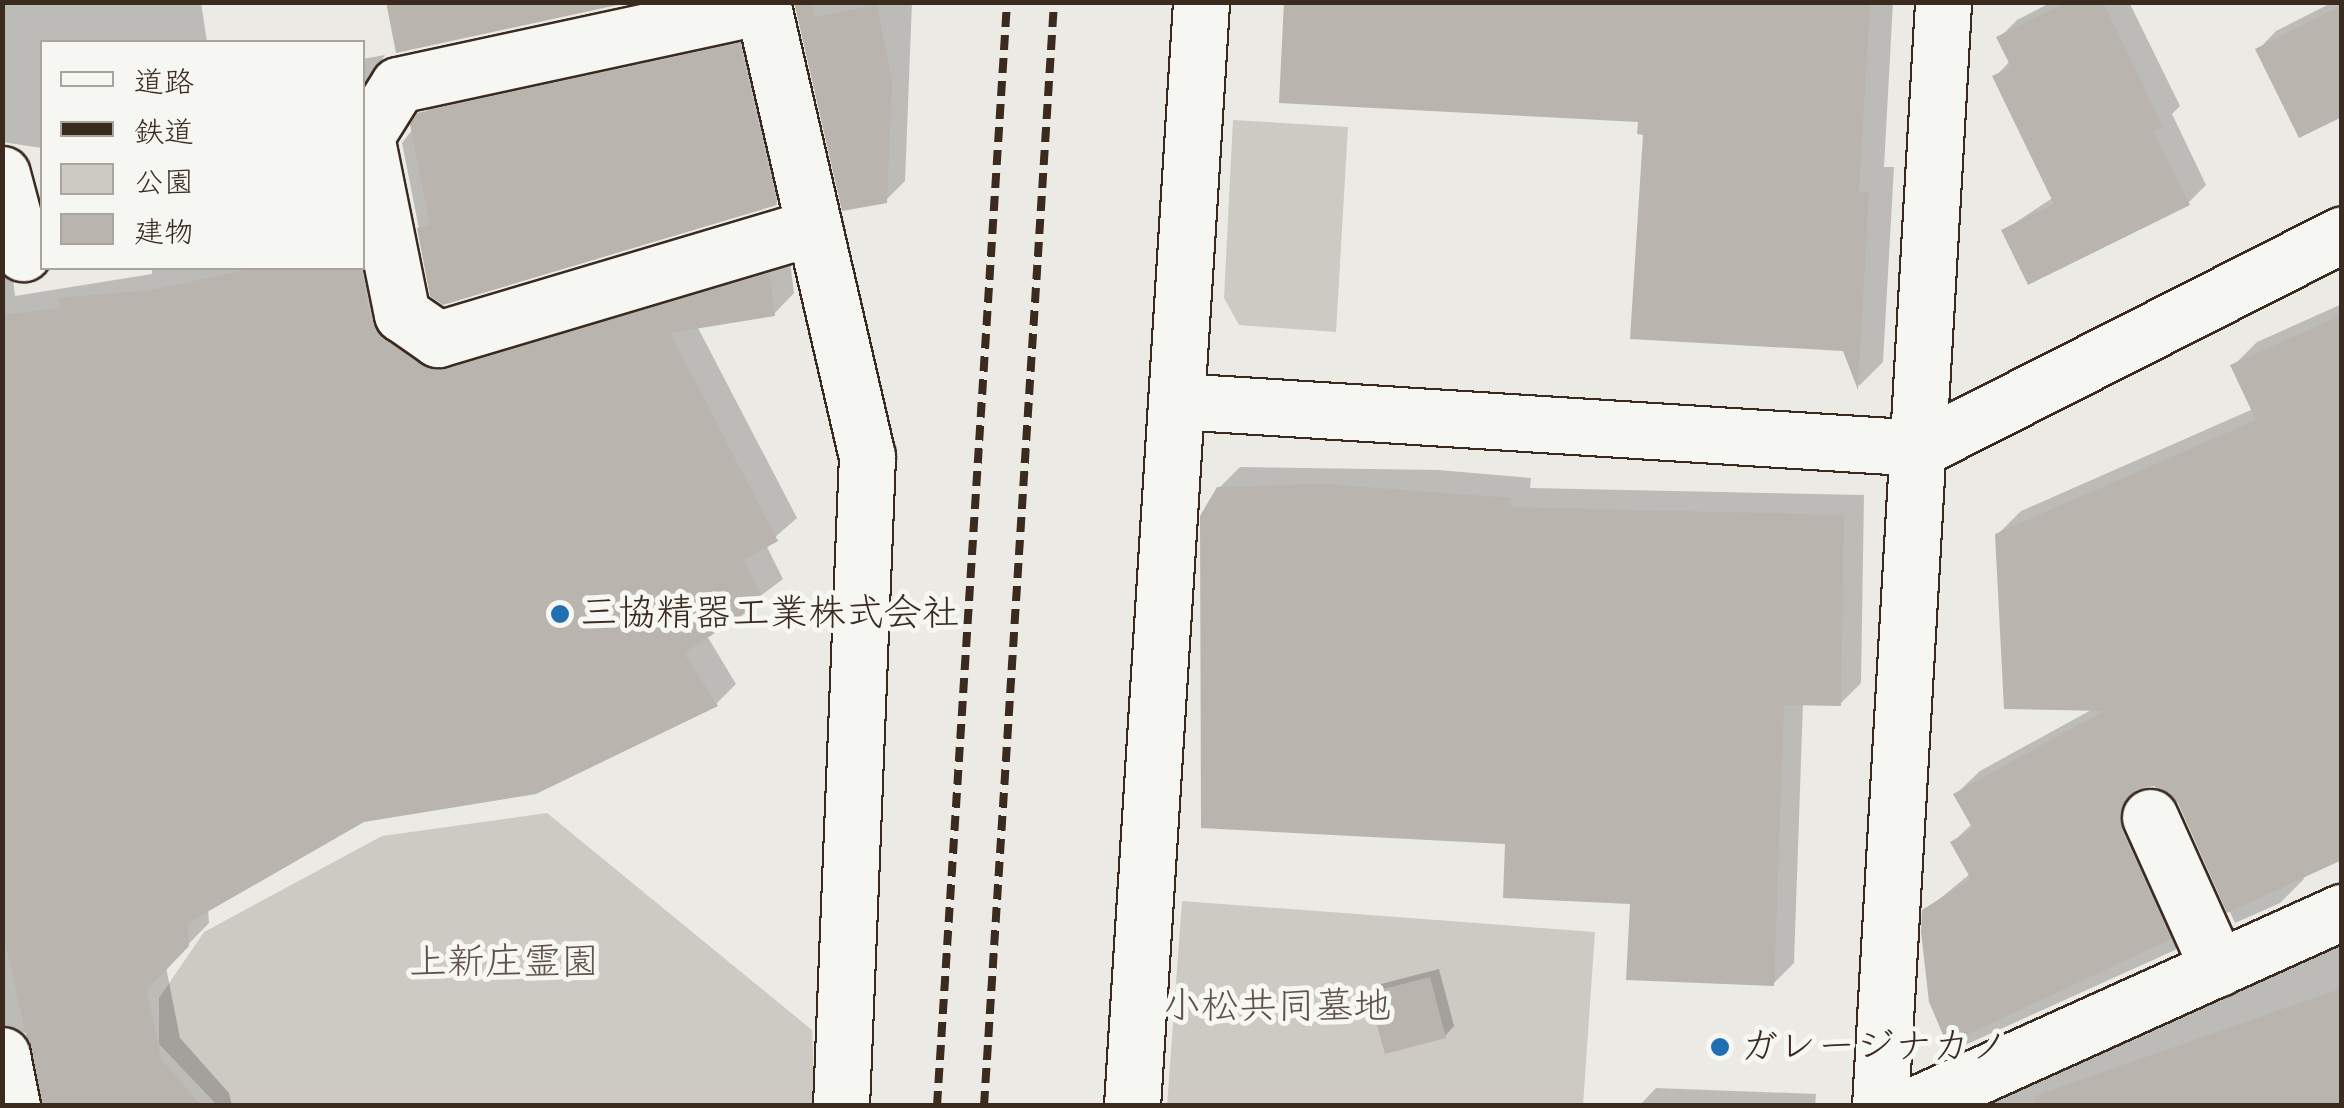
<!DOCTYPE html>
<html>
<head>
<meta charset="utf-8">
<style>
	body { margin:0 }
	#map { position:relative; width:2344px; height:1108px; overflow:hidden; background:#ebeae5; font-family:"Comic Neue","Klee One",sans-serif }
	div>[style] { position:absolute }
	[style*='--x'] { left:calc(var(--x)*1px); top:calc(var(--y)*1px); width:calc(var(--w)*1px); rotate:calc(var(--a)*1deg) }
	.green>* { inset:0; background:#cdcac4 }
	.shadow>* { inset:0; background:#0003 }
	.building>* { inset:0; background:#bab4ae }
	.roads { filter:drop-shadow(2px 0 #3b2a1e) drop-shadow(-2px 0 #3b2a1e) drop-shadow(0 2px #3b2a1e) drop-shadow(0 -2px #3b2a1e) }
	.minor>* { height:55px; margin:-27.5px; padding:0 27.5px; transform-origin:27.5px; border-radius:27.5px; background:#f6f6f2 }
	.rail>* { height:8px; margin-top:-4px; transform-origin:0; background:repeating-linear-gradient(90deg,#3b2a1e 0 15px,transparent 0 23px) }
	.dots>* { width:28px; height:28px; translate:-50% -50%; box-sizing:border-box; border:5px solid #f6f6f2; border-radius:50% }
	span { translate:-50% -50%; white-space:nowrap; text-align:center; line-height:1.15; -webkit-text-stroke:10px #f6f6f2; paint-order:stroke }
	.poi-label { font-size:38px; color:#3b2a1e }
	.left { translate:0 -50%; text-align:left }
	.park-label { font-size:38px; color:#605248 }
	.frame { position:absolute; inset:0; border:5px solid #3b2a1e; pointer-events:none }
	.legend { position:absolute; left:40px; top:40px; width:325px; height:230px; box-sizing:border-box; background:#f6f6f2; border:2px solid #aba49d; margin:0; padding:12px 18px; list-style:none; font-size:30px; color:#3b2a1e }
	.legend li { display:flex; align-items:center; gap:20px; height:50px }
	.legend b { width:50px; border:2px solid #aba49d }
</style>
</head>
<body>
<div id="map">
	<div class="green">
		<i style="clip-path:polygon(1233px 120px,1348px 127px,1336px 332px,1239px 325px,1224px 298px)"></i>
		<i style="clip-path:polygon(547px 813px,812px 1030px,815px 1105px,217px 1105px,159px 1044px,159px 998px,204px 932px,382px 836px)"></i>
		<i style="clip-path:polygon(1182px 901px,1595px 932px,1583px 1105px,1167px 1106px)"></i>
	</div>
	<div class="shadow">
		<i style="clip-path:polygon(2px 2px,201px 2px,207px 42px,42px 42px,42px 148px,2px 142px)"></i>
		<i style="clip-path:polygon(812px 2px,912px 2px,905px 181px,886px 200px,801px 21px)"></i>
		<i style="clip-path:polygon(1287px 2px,1893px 2px,1884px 167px,1894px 167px,1883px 362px,1859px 386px,1845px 349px,1640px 120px)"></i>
		<i style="clip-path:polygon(2052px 2px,2129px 2px,2180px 106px,2172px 114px,2206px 185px,2188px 203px,2004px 230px,2054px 197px,1995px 77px,2010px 61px,1999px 38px,2017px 20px)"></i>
		<i style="clip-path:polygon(2333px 2px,2342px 2px,2342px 114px,2258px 50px,2276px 31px)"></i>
		<i style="clip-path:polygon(757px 27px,793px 186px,776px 203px,432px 294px,402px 143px,438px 96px)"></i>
		<i style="clip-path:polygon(385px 55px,362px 91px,362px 59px)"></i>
		<i style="clip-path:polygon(362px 157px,404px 320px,789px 254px,794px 293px,774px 314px,697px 326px,797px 518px,766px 545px,783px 579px,707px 636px,736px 684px,716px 704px,363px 820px,208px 909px,209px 923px,166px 967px,180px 1038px,229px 1093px,232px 1106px,42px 1106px,28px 1034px,2px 1024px,2px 254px,10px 253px,15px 296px,152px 274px,152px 268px,362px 268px)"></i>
		<i style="clip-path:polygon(2342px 304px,2342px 805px,2282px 833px,2304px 879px,2280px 903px,2235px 923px,2180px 802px,2155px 784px,2142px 787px,2199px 927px,2175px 950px,1952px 1051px,1931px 1001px,1925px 911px,1971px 873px,1953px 842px,1973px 823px,1956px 794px,1980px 771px,2093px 709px,1997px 535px,2021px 511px,2253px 409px,2233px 366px,2257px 342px)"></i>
		<i style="clip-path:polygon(1240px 467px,1438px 470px,1531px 478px,1530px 488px,1864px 495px,1861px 683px,1840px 704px,1803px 703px,1794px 963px,1773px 984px,1632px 901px,1508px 842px,1219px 488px)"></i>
		<i style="clip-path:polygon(2342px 935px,2342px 1106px,1985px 1106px,2001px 1090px)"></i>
		<i style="clip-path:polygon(1439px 969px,1454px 1026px,1445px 1036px,1371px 993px,1381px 984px)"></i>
		<i style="clip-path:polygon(1656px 1088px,1816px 1094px,1815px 1106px,1639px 1106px)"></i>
	</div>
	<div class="building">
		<i style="clip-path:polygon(386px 2px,631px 2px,396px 53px)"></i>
		<i style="clip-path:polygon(794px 2px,812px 2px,814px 17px,877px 5px,892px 81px,887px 203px,842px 211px)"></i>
		<i style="clip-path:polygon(1284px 2px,1870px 2px,1859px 192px,1869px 192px,1858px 390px,1843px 351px,1630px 339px,1643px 135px,1637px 134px,1638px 122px,1279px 103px)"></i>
		<i style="clip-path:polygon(2067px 2px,2103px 2px,2163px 127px,2153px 131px,2190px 205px,2028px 285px,2001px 230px,2054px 204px,1992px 76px,2011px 67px,1996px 37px)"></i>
		<i style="clip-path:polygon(2342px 5px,2342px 117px,2299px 138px,2255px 49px)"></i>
		<i style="clip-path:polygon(739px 43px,777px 205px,443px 305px,430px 296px,417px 228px,430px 225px,410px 124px,417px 113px)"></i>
		<i style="clip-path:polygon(255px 268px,361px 268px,371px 320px,383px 339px,434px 370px,769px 273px,775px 316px,670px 333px,778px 541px,744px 560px,764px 601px,684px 653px,718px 706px,536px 794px,364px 822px,188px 923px,189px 946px,147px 990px,161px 1059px,202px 1106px,42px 1106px,2px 929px,2px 315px,60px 308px,59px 298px,151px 290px)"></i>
		<i style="clip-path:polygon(2342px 315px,2342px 860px,2227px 913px,2178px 803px,2154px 786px,2136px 789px,2119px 813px,2121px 829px,2171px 939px,1947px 1044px,1929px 1002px,1921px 932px,1922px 910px,1971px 879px,1950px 842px,1973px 829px,1953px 794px,2104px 711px,2004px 709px,1995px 534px,2256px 420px,2230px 365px)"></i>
		<i style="clip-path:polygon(1325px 484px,1511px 498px,1511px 507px,1844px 515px,1841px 706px,1784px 705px,1774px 986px,1626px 980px,1630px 904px,1503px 898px,1505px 844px,1201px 828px,1200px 516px,1217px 487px)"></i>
		<i style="clip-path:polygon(1430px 977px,1446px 1038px,1385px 1054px,1368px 993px)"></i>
		<i style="clip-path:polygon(2342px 988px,2342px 1106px,2036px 1106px,2035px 1096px)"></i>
	</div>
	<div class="roads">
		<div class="minor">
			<i style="--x:762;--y:2;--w:466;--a:77"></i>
			<i style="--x:867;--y:456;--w:651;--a:92.29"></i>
			<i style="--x:763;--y:6;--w:373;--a:167.8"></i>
			<i style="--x:398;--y:85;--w:60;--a:122.1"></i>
			<i style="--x:366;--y:136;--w:182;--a:78.6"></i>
			<i style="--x:402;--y:314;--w:44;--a:34.8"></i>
			<i style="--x:438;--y:339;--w:392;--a:-16.6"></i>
			<i style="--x:2;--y:174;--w:82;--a:75.1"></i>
			<i style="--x:1177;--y:401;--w:745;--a:3.61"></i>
			<i style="--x:1921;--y:448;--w:472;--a:-26.9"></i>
			<i style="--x:2150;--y:817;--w:166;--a:65.8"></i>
			<i style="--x:2;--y:1055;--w:52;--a:78.9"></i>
			<i style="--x:1132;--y:1106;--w:1106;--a:-86.42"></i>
			<i style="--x:1880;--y:1106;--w:1106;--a:-86.73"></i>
			<i style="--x:1912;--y:1106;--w:472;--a:-24.3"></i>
		</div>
	</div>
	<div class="rail">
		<i style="--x:937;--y:1106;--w:1106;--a:-86.37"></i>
		<i style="--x:984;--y:1106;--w:1106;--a:-86.37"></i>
	</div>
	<div class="dots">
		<i style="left:560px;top:614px;background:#1f6fb2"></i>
		<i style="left:1720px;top:1047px;background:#1f6fb2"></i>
	</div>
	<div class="poi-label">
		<span class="left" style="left:580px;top:614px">三協精器工業株式会社</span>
		<span class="left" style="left:1740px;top:1047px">ガレージナカノ</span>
	</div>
	<div class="park-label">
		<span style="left:504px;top:963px">上新庄霊園</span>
		<span style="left:1277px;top:1007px">小松共同墓地</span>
	</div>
	<div class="frame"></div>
	<ul class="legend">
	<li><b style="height:12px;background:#f6f6f2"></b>道路</li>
	<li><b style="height:12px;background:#3b2a1e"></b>鉄道</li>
	<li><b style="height:28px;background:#cdcac4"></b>公園</li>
	<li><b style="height:28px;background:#bab4ae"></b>建物</li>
	</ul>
</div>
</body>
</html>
